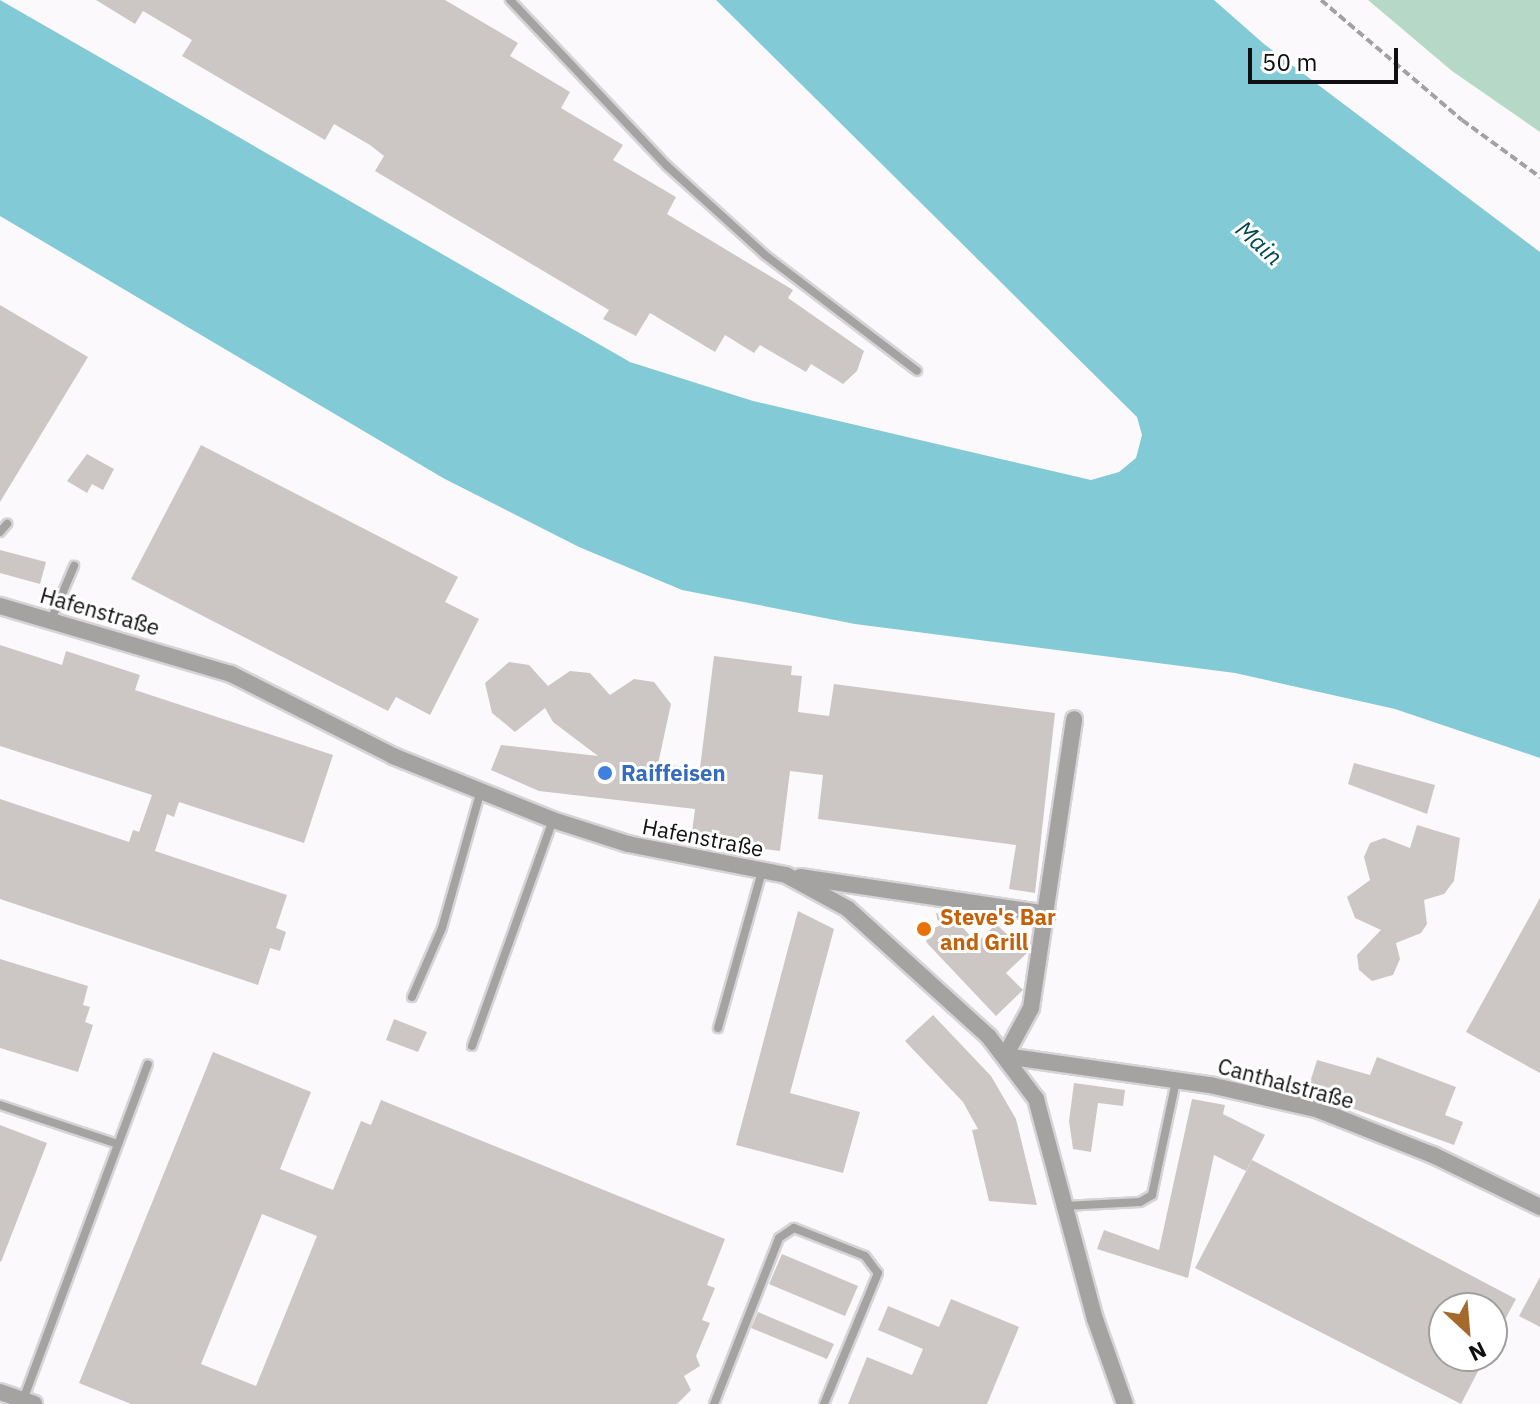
<!DOCTYPE html>
<html>
<head>
<meta charset="utf-8">
<style>
	body { margin:0 }
	#map { position:relative; width:1540px; height:1404px; overflow:hidden; background:#fcf9fd; font-family:"IBM Plex Sans",sans-serif }
	div>[style] { position:absolute }
	[style*='--x'] { left:calc(var(--x)*1px); top:calc(var(--y)*1px); width:calc(var(--w)*1px); rotate:calc(var(--a)*1deg) }
	.green>* { inset:0; background:#b6d9c7 }
	.water>* { inset:0; background:#82cad5 }
	.building>* { inset:0; background:#ccc7c5 }
	.path>* { height:4px; margin-top:-2px; transform-origin:0; background:repeating-linear-gradient(90deg,#a3a1a4 0 8px,transparent 0 12px) }
	.roads { filter:drop-shadow(2px 0 #d6d4d7) drop-shadow(-2px 0 #d6d4d7) drop-shadow(0 2px #d6d4d7) drop-shadow(0 -2px #d6d4d7) }
	.service>* { height:8px; margin:-4px; padding:0 4px; transform-origin:4px; border-radius:4px; background:#a5a3a2 }
	.minor>* { height:16px; margin:-8px; padding:0 8px; transform-origin:8px; border-radius:8px; background:#a5a3a2 }
	.dots>* { width:22px; height:22px; translate:-50% -50%; box-sizing:border-box; border:4px solid #fff; border-radius:50% }
	span { translate:-50% -50%; white-space:nowrap; text-align:center; line-height:1.15; -webkit-text-stroke:6px #fff; paint-order:stroke }
	.street-label { font-size:22px; color:#100f11 }
	.shop-label { font-size:22px; color:#366cbe; font-weight:700 }
	.left { translate:0 -50%; text-align:left }
	.food-label { font-size:22px; color:#c56008; font-weight:700 }
	.water-label { font-size:24px; color:#044951; font-style:italic }
	.north { position:absolute; left:1428px; top:1292px; width:80px; height:80px; box-sizing:border-box; background:#fff; border:2px solid #9f9fa0; border-radius:50%; rotate:154deg; font-size:22px; font-weight:700; line-height:32px; text-align:center; color:#100f11 }
	.north::after { content:''; display:block; margin:auto; width:28px; height:36px; background:#a5692b; clip-path:polygon(50% 0,100% 100%,50% 72%,0 100%) }
	.scale { position:absolute; left:1248px; top:48px; width:150px; height:36px; box-sizing:border-box; border:4px solid #100f11; border-top:0; padding-left:10px; font-size:24px; line-height:28px; white-space:nowrap; color:#100f11; -webkit-text-stroke:6px #fff; paint-order:stroke }
</style>
</head>
<body>
<div id="map">
	<div class="green">
		<i style="clip-path:polygon(1368px 0,1540px 0,1540px 132px,1452px 71px)"></i>
	</div>
	<div class="water">
		<i style="clip-path:polygon(0 0,630px 362px,753px 401px,1091px 480px,1119px 472px,1136px 458px,1142px 435px,1137px 417px,716px 0,1214px 0,1264px 44px,1540px 252px,1540px 758px,1395px 709px,1235px 673px,855px 624px,682px 590px,579px 547px,443px 478px,0 216px)"></i>
	</div>
	<div class="building">
		<i style="clip-path:polygon(96px 0,445px 0,518px 43px,510px 56px,570px 92px,561px 108px,623px 145px,613px 160px,676px 197px,667px 214px,793px 290px,788px 298px,864px 351px,857px 371px,843px 384px,811px 364px,806px 372px,760px 345px,754px 353px,725px 335px,715px 352px,650px 313px,636px 336px,603px 319px,609px 310px,375px 171px,384px 156px,370px 145px,334px 124px,325px 140px,182px 56px,192px 40px,143px 11px,135px 24px)"></i>
		<i style="clip-path:polygon(0 305px,88px 357px,0 502px)"></i>
		<i style="clip-path:polygon(201px 445px,458px 577px,445px 602px,479px 619px,430px 715px,396px 697px,388px 711px,131px 579px)"></i>
		<i style="clip-path:polygon(87px 454px,114px 469px,103px 490px,92px 484px,87px 493px,67px 481px)"></i>
		<i style="clip-path:polygon(0 550px,46px 562px,40px 584px,0 573px)"></i>
		<i style="clip-path:polygon(0 645px,62px 665px,66px 651px,140px 675px,135px 690px,333px 755px,304px 843px,179px 802px,174px 817px,167px 814px,155px 851px,287px 895px,276px 928px,286px 932px,280px 951px,270px 948px,258px 985px,0 899px,0 799px,129px 842px,133px 830px,139px 832px,152px 795px,0 746px)"></i>
		<i style="clip-path:polygon(714px 656px,792px 666px,791px 675px,802px 676px,798px 712px,829px 716px,834px 684px,1055px 713px,1035px 893px,1009px 889px,1016px 845px,818px 819px,823px 775px,790px 771px,780px 851px,691px 840px,695px 809px,539px 791px,491px 770px,501px 745px,598px 756px,553px 722px,545px 708px,515px 732px,492px 713px,485px 683px,509px 662px,529px 665px,548px 686px,570px 671px,590px 673px,610px 695px,634px 679px,654px 682px,671px 704px,658px 764px,700px 768px)"></i>
		<i style="clip-path:polygon(1354px 763px,1435px 785px,1427px 814px,1348px 784px)"></i>
		<i style="clip-path:polygon(1417px 825px,1460px 838px,1454px 881px,1444px 894px,1424px 900px,1427px 924px,1421px 933px,1396px 943px,1400px 959px,1393px 975px,1372px 981px,1359px 970px,1357px 955px,1381px 930px,1355px 918px,1347px 897px,1370px 880px,1364px 857px,1370px 843px,1384px 838px,1410px 848px)"></i>
		<i style="clip-path:polygon(1540px 898px,1540px 1073px,1466px 1032px)"></i>
		<i style="clip-path:polygon(798px 911px,834px 929px,790px 1093px,860px 1112px,843px 1173px,736px 1145px)"></i>
		<i style="clip-path:polygon(936px 913px,952px 916px,977px 943px,996px 924px,1027px 953px,1006px 973px,1023px 990px,996px 1016px,927px 943px,924px 932px,939px 926px)"></i>
		<i style="clip-path:polygon(0 959px,88px 986px,83px 1005px,90px 1007px,85px 1022px,93px 1025px,78px 1072px,0 1048px)"></i>
		<i style="clip-path:polygon(933px 1015px,991px 1076px,1016px 1119px,1037px 1205px,989px 1201px,972px 1130px,978px 1129px,963px 1102px,905px 1041px)"></i>
		<i style="clip-path:polygon(394px 1019px,427px 1032px,418px 1052px,386px 1040px)"></i>
		<i style="clip-path:polygon(evenodd,213px 1052px,311px 1092px,280px 1169px,333px 1190px,361px 1121px,371px 1125px,381px 1100px,725px 1239px,707px 1285px,715px 1288px,702px 1320px,710px 1323px,696px 1356px,700px 1366px,684px 1376px,691px 1390px,677px 1404px,131px 1404px,79px 1383px,213px 1052px,262px 1214px,317px 1236px,256px 1386px,201px 1364px,262px 1214px)"></i>
		<i style="clip-path:polygon(1377px 1057px,1456px 1087px,1445px 1115px,1463px 1122px,1454px 1145px,1307px 1092px,1317px 1060px,1370px 1075px)"></i>
		<i style="clip-path:polygon(1074px 1083px,1125px 1090px,1123px 1106px,1098px 1103px,1091px 1152px,1073px 1149px,1069px 1121px)"></i>
		<i style="clip-path:polygon(1192px 1099px,1225px 1105px,1223px 1114px,1265px 1135px,1246px 1171px,1214px 1155px,1188px 1278px,1097px 1249px,1104px 1230px,1159px 1250px)"></i>
		<i style="clip-path:polygon(0 1125px,47px 1143px,1px 1262px,0 1261px)"></i>
		<i style="clip-path:polygon(1252px 1160px,1516px 1299px,1492px 1344px,1492px 1308px,1444px 1308px,1444px 1356px,1486px 1356px,1461px 1404px,1195px 1268px)"></i>
		<i style="clip-path:polygon(782px 1254px,858px 1286px,845px 1316px,769px 1284px)"></i>
		<i style="clip-path:polygon(1540px 1277px,1540px 1327px,1519px 1316px)"></i>
		<i style="clip-path:polygon(951px 1299px,1019px 1327px,987px 1404px,848px 1404px,867px 1357px,912px 1375px,923px 1349px,878px 1330px,888px 1306px,939px 1327px)"></i>
		<i style="clip-path:polygon(758px 1312px,834px 1344px,827px 1359px,751px 1328px)"></i>
	</div>
	<div class="path">
		<i style="--x:1321;--y:0;--w:185;--a:40.4"></i>
		<i style="--x:1462;--y:120;--w:97;--a:36.2"></i>
	</div>
	<div class="roads">
		<div class="service">
			<i style="--x:510;--y:0;--w:228;--a:46.6"></i>
			<i style="--x:667;--y:166;--w:132;--a:42.2"></i>
			<i style="--x:765;--y:255;--w:191;--a:37.3"></i>
			<i style="--x:0;--y:532;--w:11;--a:-49"></i>
			<i style="--x:51;--y:620;--w:59;--a:-66.9"></i>
			<i style="--x:412;--y:997;--w:75;--a:-66.5"></i>
			<i style="--x:442;--y:928;--w:139;--a:-74.2"></i>
			<i style="--x:718;--y:1028;--w:163;--a:-74.3"></i>
			<i style="--x:472;--y:1046;--w:240;--a:-70.3"></i>
			<i style="--x:0;--y:1105;--w:124;--a:18.3"></i>
			<i style="--x:1065;--y:1206;--w:75;--a:-3.1"></i>
			<i style="--x:1140;--y:1202;--w:14;--a:-30"></i>
			<i style="--x:1152;--y:1195;--w:116;--a:-78.1"></i>
			<i style="--x:23;--y:1400;--w:358;--a:-69.6"></i>
			<i style="--x:714;--y:1404;--w:178;--a:-68.6"></i>
			<i style="--x:779;--y:1238;--w:18;--a:-34"></i>
			<i style="--x:794;--y:1228;--w:76;--a:21.5"></i>
			<i style="--x:865;--y:1256;--w:21;--a:53"></i>
			<i style="--x:878;--y:1273;--w:142;--a:112.4"></i>
		</div>
		<div class="minor">
			<i style="--x:0;--y:606;--w:241;--a:16.4"></i>
			<i style="--x:231;--y:674;--w:182;--a:26.8"></i>
			<i style="--x:393;--y:756;--w:172;--a:21.8"></i>
			<i style="--x:553;--y:820;--w:79;--a:17.7"></i>
			<i style="--x:628;--y:844;--w:161;--a:11.1"></i>
			<i style="--x:786;--y:875;--w:71;--a:28.7"></i>
			<i style="--x:848;--y:909;--w:190;--a:42.2"></i>
			<i style="--x:989;--y:1037;--w:78;--a:52.8"></i>
			<i style="--x:1036;--y:1099;--w:228;--a:75"></i>
			<i style="--x:1095;--y:1319;--w:90;--a:70.6"></i>
			<i style="--x:800;--y:877;--w:250;--a:8.5"></i>
			<i style="--x:1005;--y:1056;--w:207;--a:8.1"></i>
			<i style="--x:1210;--y:1085;--w:109;--a:12.8"></i>
			<i style="--x:1316;--y:1109;--w:126;--a:21.5"></i>
			<i style="--x:1433;--y:1155;--w:119;--a:25.9"></i>
			<i style="--x:1005;--y:1056;--w:55;--a:-61.6"></i>
			<i style="--x:1031;--y:1008;--w:292;--a:-81.5"></i>
			<i style="--x:0;--y:1392;--w:36;--a:19"></i>
		</div>
	</div>
	<div class="dots">
		<i style="left:605px;top:773px;background:#3f7fe0"></i>
		<i style="left:924px;top:929px;background:#e8710a"></i>
	</div>
	<div class="street-label">
		<span style="left:100px;top:611px;rotate:16deg">Hafenstraße</span>
		<span style="left:703px;top:837px;rotate:11deg">Hafenstraße</span>
		<span style="left:1286px;top:1083px;rotate:15deg">Canthalstraße</span>
	</div>
	<div class="shop-label">
		<span class="left" style="left:621px;top:773px">Raiffeisen</span>
	</div>
	<div class="food-label">
		<span class="left" style="left:940px;top:929px">Steve's Bar<br>and Grill</span>
	</div>
	<div class="water-label">
		<span style="left:1259px;top:243px;rotate:42deg">Main</span>
	</div>
	<div class="north">N</div>
	<div class="scale">50 m</div>
</div>
</body>
</html>
